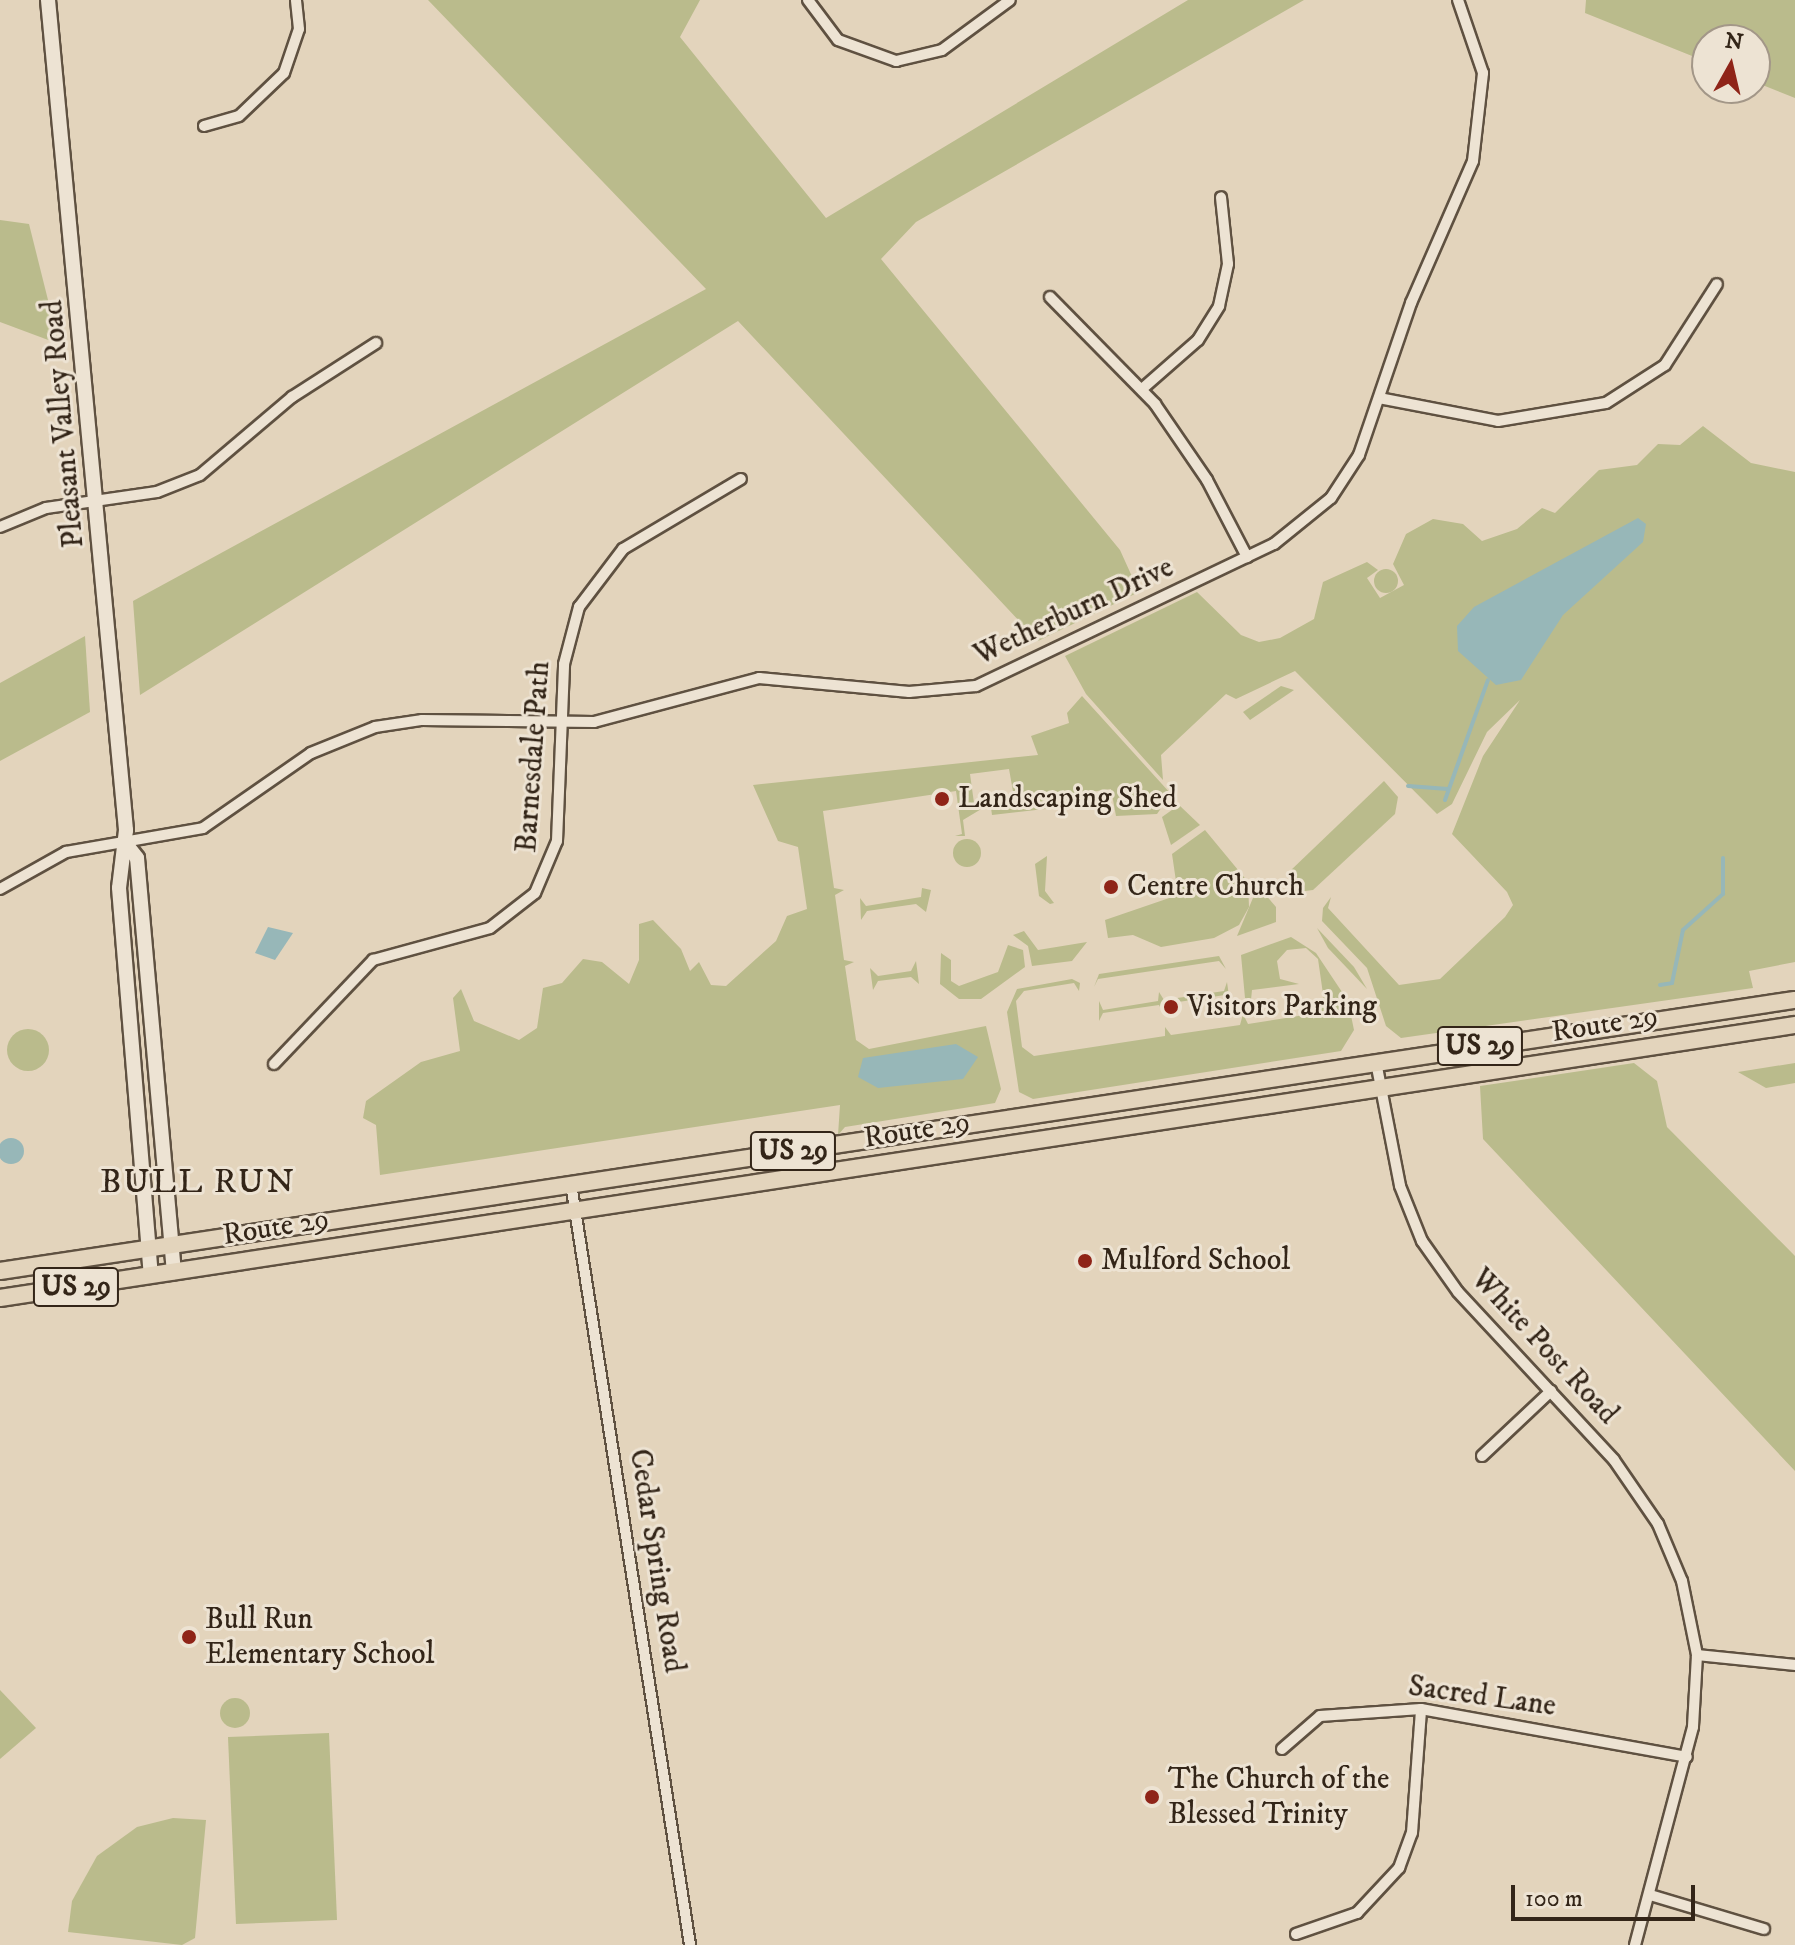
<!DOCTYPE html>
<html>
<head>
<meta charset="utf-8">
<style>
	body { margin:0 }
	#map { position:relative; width:1795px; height:1945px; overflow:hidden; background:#e3d4bc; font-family:"IM FELL DW Pica",serif }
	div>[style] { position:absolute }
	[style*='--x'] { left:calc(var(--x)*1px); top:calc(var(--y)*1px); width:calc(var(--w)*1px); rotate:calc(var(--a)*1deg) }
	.green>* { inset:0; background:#babb8c }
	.round { border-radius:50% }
	.water>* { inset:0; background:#97b7b8 }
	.stream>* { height:4px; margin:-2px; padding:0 2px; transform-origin:2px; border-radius:2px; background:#97b7b8 }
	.roads { filter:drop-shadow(2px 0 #5f5141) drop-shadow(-2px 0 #5f5141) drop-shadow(0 2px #5f5141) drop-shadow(0 -2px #5f5141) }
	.minor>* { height:10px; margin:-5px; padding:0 5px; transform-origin:5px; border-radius:5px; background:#ede3d3 }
	.secondary>* { height:14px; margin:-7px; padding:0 7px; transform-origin:7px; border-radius:7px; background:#ede3d3 }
	.primary>* { height:16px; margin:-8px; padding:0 8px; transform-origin:8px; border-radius:8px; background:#e3d4bc }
	.dots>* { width:22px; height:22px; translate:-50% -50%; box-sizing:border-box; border:4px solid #ede3d3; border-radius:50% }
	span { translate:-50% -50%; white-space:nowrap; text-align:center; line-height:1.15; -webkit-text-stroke:6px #ede3d3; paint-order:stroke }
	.shield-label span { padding:2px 6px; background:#ede3d3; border:2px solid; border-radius:6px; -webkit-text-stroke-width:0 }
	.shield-label { font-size:28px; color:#332518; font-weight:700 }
	.street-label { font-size:30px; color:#332518 }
	.poi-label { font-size:30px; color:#332518 }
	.left { translate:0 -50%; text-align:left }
	.quarter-label { font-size:34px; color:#332518; letter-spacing:2px }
	.north { position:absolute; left:1691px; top:24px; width:80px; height:80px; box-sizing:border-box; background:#ede3d3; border:2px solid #a39788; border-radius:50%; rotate:8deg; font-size:22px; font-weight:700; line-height:32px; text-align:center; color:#332518 }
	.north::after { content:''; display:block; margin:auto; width:28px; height:36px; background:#8f2418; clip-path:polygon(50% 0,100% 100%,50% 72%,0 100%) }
	.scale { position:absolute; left:1511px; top:1885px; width:184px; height:36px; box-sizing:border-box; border:4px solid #332518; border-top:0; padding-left:10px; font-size:24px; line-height:28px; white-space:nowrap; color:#332518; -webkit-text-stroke:6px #ede3d3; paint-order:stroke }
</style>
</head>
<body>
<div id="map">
	<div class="green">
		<i style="clip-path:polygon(428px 0,700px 0,680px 37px,826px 218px,1188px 0,1304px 0,916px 222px,881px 259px,1120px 550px,1139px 592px,1038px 641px,738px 321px,140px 695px,133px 601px,706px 289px)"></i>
		<i style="clip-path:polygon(1586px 0,1795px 0,1795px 98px,1755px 82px,1755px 40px,1707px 40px,1707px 62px,1585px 13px)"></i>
		<i style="clip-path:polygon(0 220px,29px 224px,59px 344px,0 322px)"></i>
		<i style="clip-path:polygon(1703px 426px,1751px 463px,1795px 472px,1795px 962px,1749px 971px,1753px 988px,1401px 1038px,1386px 1026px,1367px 968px,1322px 921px,1323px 908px,1331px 897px,1328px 908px,1399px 985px,1440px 979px,1505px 917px,1513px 905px,1507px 892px,1452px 834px,1483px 756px,1520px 700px,1487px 732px,1452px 804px,1437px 814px,1295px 671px,1236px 699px,1226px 694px,1161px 755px,1163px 780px,1086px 694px,1065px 656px,1197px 592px,1241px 635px,1259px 642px,1280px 638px,1314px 619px,1323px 582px,1367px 562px,1378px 570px,1367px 578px,1380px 598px,1404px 585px,1393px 564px,1406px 534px,1433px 519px,1463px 524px,1482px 541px,1517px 529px,1542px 508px,1555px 513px,1599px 470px,1637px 465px,1658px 444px,1680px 445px)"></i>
		<i class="round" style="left:1374px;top:569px;width:24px;height:24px"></i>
		<i style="clip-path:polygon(85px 636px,90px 712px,0 761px,0 683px)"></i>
		<i style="clip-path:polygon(1281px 686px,1294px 690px,1250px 720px,1243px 712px)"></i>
		<i style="clip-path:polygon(1082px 696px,1171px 794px,1157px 814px,1116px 816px,1111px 789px,1070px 795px,1071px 806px,992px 815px,990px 801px,1014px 797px,1009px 769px,970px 774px,974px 803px,988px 805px,963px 820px,965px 836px,955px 836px,962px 834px,956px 791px,823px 811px,834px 888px,844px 890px,835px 895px,844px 960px,854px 962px,845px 966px,856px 1040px,869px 1049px,986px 1026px,1001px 1089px,995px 1103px,845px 1127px,838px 1135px,840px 1105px,380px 1175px,376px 1125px,363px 1118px,366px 1101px,421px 1062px,460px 1051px,453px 998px,461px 989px,474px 1021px,519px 1040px,537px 1028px,543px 988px,562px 983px,583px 959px,602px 962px,629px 984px,639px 960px,639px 924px,653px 920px,681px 949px,690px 971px,699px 962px,711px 985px,726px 986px,776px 941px,787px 916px,807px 909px,798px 847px,778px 841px,753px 785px,1038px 755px,1031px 736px,1069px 723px,1067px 713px)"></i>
		<i style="clip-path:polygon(1384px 781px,1398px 797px,1395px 814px,1313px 890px,1297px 892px,1289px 872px)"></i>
		<i style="clip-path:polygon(1179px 805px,1200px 825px,1171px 845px,1162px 817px)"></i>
		<i style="clip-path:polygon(1205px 830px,1248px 882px,1249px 907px,1239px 925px,1214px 938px,1161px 947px,1133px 935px,1108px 938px,1105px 920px,1178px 895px,1172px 854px)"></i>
		<i class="round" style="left:953px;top:839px;width:28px;height:28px"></i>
		<i style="clip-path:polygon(1047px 856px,1045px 891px,1054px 903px,1050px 904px,1039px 896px,1035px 864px)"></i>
		<i style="clip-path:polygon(1258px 886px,1276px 907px,1276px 922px,1237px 936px)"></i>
		<i style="clip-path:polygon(922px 888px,931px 890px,926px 912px,916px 904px,867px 911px,861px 920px,860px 898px,866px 906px,921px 897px)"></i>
		<i style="clip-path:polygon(1317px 928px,1354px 967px,1367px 989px,1328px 948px)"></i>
		<i style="clip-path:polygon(1024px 931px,1038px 950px,1087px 942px,1072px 961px,1032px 966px,1028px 946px,1013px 935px)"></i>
		<i style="clip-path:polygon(1291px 937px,1316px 953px,1348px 1001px,1354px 1030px,1341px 1051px,1033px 1099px,1019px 1092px,1007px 1012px,1017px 989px,1072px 979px,1080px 983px,1079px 991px,1074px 983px,1024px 991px,1016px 1001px,1022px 1047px,1034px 1056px,1165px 1036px,1165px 1027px,1171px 1035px,1240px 1025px,1243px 1014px,1248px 1024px,1317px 1013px,1316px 1003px,1324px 1001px,1318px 959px,1306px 948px,1287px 950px,1277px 961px,1280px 979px,1299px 984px,1252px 990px,1251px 1000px,1245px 998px,1241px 955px)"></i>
		<i style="clip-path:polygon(1008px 945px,1023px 950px,1025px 967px,981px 999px,959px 999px,940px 984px,941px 953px,951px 960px,951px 981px,959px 986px,998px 972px)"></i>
		<i style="clip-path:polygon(1219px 956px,1226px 969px,1219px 961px,1098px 979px,1094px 987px,1099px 974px)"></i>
		<i style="clip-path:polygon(916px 961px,919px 984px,911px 977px,878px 981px,873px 990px,870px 968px,878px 976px,911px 971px)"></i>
		<i style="clip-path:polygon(1227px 982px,1230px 1003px,1225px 995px,1165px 1004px,1163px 1013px,1159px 1005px,1103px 1013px,1099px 1021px,1099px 1001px,1103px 1010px,1158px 1001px,1159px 992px,1164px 1000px,1224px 991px)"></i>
		<i class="round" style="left:7px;top:1029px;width:42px;height:42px"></i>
		<i style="clip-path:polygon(1634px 1063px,1657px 1081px,1667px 1127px,1795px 1256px,1795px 1471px,1483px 1139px,1480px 1086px)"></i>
		<i style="clip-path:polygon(1795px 1063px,1795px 1083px,1766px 1088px,1738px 1072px)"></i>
		<i style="clip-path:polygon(0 1690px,36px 1728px,0 1759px)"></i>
		<i class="round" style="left:220px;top:1698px;width:30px;height:30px"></i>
		<i style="clip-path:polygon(329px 1733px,337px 1920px,236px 1924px,228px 1737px)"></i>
		<i style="clip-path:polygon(173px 1818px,206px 1820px,195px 1938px,182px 1945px,68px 1932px,72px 1901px,97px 1856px,137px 1827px)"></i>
	</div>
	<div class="water">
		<i style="clip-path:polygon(1638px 518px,1646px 524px,1643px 542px,1563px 615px,1521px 680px,1496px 685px,1458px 651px,1457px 626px,1474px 607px)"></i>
		<i style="clip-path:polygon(268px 927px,293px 933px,275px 960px,255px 953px)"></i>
		<i style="clip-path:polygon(956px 1044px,978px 1057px,963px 1079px,878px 1088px,858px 1077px,863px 1058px)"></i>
		<i class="round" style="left:-2px;top:1138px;width:26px;height:26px"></i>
	</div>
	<div class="stream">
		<i style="--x:1408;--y:786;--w:40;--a:4.3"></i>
		<i style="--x:1445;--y:800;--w:127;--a:-70.3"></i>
		<i style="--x:1660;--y:985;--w:12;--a:-9"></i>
		<i style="--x:1672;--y:983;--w:54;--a:-78.3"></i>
		<i style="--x:1683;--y:930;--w:54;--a:-42"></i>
		<i style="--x:1723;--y:894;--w:36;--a:-90"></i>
	</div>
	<div class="roads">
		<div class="minor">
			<i style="--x:808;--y:0;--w:50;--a:53.1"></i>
			<i style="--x:838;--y:40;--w:62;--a:19.9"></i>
			<i style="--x:896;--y:61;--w:47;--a:-13.4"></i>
			<i style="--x:942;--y:50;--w:84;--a:-36.3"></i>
			<i style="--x:204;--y:126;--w:36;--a:-16"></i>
			<i style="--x:239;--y:116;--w:62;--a:-43.7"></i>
			<i style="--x:284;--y:73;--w:46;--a:-71.2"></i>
			<i style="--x:299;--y:29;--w:29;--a:-96"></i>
			<i style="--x:1050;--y:297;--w:150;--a:45.5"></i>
			<i style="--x:1155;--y:404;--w:92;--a:55.6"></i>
			<i style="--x:1207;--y:480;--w:87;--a:62.5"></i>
			<i style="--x:1142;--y:389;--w:74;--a:-41.2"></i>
			<i style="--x:1198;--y:340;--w:40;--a:-58"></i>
			<i style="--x:1219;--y:306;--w:43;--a:-77.9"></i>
			<i style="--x:1228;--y:264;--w:67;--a:-96"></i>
			<i style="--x:1379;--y:398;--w:121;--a:10.9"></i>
			<i style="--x:1498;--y:421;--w:109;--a:-9.5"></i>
			<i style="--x:1606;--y:403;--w:70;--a:-32.8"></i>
			<i style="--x:1665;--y:365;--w:96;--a:-57.3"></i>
			<i style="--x:0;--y:527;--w:50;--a:-22.4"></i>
			<i style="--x:46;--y:508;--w:112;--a:-8.2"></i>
			<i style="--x:157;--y:492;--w:46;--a:-21.6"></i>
			<i style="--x:200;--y:475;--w:121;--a:-40.3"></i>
			<i style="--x:292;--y:397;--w:100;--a:-32.7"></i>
			<i style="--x:0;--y:889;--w:76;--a:-29.3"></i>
			<i style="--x:66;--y:852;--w:139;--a:-9.9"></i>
			<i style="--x:203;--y:828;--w:131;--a:-34.8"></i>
			<i style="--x:311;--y:753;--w:69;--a:-22.1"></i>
			<i style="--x:375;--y:727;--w:48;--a:-8.5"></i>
			<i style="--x:422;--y:720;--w:172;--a:0.7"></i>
			<i style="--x:594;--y:722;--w:171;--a:-14.9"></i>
			<i style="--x:759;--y:678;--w:151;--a:5.3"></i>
			<i style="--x:909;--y:692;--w:67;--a:-5.1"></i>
			<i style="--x:976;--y:686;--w:330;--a:-25.5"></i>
			<i style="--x:1274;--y:544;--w:73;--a:-38.9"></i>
			<i style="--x:1331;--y:498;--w:51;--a:-56.9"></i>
			<i style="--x:1359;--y:455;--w:161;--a:-71.1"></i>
			<i style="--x:1411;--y:303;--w:155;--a:-66.4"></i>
			<i style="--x:1473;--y:161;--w:89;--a:-83.5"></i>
			<i style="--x:1483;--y:73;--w:77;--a:-108.9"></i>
			<i style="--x:1376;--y:1062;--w:126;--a:79"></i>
			<i style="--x:1400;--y:1186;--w:59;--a:68.2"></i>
			<i style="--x:1422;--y:1241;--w:62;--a:54.8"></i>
			<i style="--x:1458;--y:1292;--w:229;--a:47.1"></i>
			<i style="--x:1614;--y:1460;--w:78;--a:55.5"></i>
			<i style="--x:1658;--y:1524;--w:62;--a:67.2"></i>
			<i style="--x:1682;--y:1581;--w:76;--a:78.5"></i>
			<i style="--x:1697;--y:1655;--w:72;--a:93.2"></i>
			<i style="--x:1693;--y:1727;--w:226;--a:104.9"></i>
			<i style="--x:274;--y:1064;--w:144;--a:-46.4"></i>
			<i style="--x:373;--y:960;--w:121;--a:-15.3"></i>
			<i style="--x:490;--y:928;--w:57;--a:-37.9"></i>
			<i style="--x:535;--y:893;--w:56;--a:-67.1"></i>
			<i style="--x:557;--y:841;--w:177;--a:-87.7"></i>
			<i style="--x:564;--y:664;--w:59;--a:-75.3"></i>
			<i style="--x:579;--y:607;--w:73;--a:-52.8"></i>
			<i style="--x:623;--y:549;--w:137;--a:-30.7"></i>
			<i style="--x:571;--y:1184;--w:770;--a:81.11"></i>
			<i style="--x:1482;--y:1456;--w:95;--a:-43.3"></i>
			<i style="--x:1697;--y:1655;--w:99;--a:5.8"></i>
			<i style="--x:1282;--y:1749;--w:50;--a:-41"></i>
			<i style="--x:1320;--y:1716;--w:101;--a:-4"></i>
			<i style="--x:1421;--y:1709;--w:270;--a:10.2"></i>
			<i style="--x:1650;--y:1895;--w:119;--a:16.6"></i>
			<i style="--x:1296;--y:1934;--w:65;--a:-19"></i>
			<i style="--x:1357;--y:1913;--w:62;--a:-47"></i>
			<i style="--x:1399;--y:1868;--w:37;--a:-70"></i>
			<i style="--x:1412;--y:1833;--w:124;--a:-85.8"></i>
		</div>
		<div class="secondary">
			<i style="--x:48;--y:0;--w:834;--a:84.63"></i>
			<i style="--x:126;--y:830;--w:58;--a:96.9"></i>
			<i style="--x:119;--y:888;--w:388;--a:85.3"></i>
			<i style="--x:126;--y:844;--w:18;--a:52"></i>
			<i style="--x:137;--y:858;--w:416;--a:84.9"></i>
		</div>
		<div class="primary">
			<i style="--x:0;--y:1271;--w:1815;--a:-8.59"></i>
			<i style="--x:0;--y:1298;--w:1816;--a:-8.65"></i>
		</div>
	</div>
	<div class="dots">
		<i style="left:942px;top:799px;background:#8f2418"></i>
		<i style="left:1111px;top:887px;background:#8f2418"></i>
		<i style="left:1171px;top:1007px;background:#8f2418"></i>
		<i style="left:1085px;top:1261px;background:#8f2418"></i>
		<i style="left:189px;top:1637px;background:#8f2418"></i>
		<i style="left:1152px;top:1797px;background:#8f2418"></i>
	</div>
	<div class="shield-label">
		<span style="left:1480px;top:1046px">US 29</span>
		<span style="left:793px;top:1151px">US 29</span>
		<span style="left:76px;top:1287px">US 29</span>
	</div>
	<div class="street-label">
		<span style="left:64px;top:424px;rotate:-95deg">Pleasant Valley Road</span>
		<span style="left:1074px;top:612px;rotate:-25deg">Wetherburn Drive</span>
		<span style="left:534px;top:757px;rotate:-86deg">Barnesdale Path</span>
		<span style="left:1605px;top:1025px;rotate:-9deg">Route 29</span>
		<span style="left:917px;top:1131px;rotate:-9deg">Route 29</span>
		<span style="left:276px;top:1228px;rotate:-9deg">Route 29</span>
		<span style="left:1544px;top:1347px;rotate:47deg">White Post Road</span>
		<span style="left:656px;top:1561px;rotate:81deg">Cedar Spring Road</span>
		<span style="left:1482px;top:1697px;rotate:8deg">Sacred Lane</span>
	</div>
	<div class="poi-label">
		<span class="left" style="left:958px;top:799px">Landscaping Shed</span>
		<span class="left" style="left:1127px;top:887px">Centre Church</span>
		<span class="left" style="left:1187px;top:1007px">Visitors Parking</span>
		<span class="left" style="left:1101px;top:1261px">Mulford School</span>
		<span class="left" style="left:205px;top:1637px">Bull Run<br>Elementary School</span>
		<span class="left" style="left:1168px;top:1797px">The Church of the<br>Blessed Trinity</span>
	</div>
	<div class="quarter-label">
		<span style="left:198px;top:1183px">BULL RUN</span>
	</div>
	<div class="north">N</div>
	<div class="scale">100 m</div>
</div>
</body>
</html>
